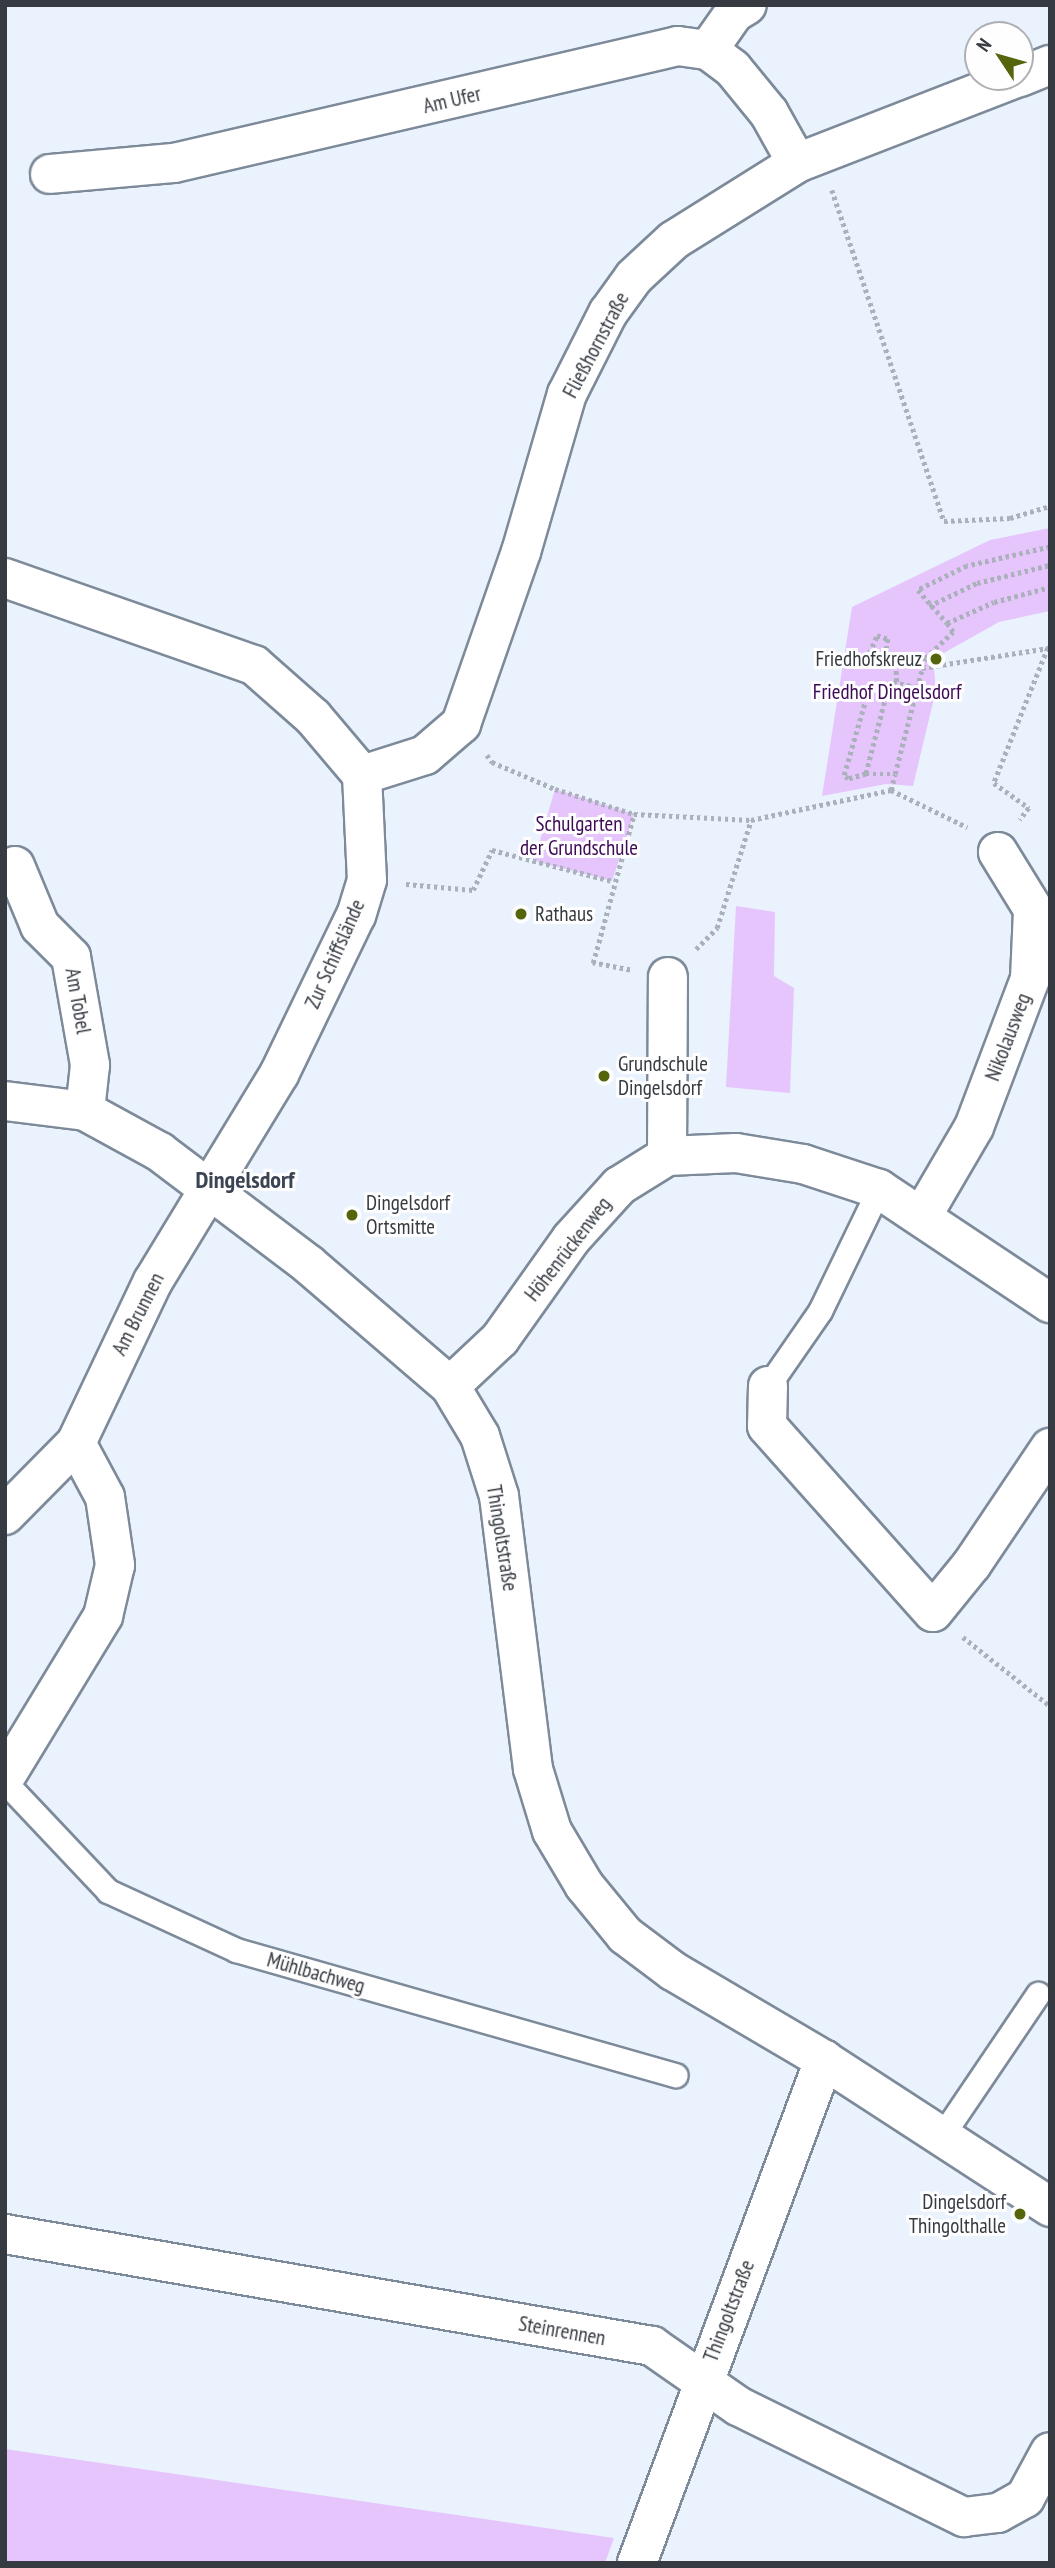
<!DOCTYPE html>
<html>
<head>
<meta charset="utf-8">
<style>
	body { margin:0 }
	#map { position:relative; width:1055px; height:2568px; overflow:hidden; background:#eaf2fd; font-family:"PT Sans Narrow",sans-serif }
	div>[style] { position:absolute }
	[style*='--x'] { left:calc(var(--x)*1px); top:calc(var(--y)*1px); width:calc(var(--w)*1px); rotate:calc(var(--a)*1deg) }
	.green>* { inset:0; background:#e6c5fd }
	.path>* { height:4.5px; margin-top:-2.25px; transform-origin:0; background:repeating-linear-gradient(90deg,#aab1bb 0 3.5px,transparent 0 7px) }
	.roads { filter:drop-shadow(2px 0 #7d8a9a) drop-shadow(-2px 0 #7d8a9a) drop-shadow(0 2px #7d8a9a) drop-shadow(0 -2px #7d8a9a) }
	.lane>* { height:23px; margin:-11.5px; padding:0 11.5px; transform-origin:11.5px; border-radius:11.5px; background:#fff }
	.street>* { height:38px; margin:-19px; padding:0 19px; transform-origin:19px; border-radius:19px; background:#fff }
	.secondary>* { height:38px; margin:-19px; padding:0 19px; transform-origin:19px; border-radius:19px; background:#fff }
	.dots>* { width:19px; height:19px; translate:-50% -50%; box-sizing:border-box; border:4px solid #fefefe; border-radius:50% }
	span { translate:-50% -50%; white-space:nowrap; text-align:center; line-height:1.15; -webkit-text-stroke:6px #fefefe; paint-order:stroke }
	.street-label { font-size:21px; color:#363b42 }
	.poi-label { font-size:21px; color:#363b42 }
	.right { translate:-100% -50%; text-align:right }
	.left { translate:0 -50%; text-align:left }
	.park-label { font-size:21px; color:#3d0a56 }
	.quarter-label { font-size:24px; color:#3a4453; font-weight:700 }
	.frame { position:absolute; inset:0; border:7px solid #363b42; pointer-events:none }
	.north { position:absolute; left:964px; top:21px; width:70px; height:70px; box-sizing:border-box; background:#fefefe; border:2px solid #aeb0b3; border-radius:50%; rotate:306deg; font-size:19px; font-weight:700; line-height:28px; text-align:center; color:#363b42 }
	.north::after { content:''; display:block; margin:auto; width:24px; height:32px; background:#55650c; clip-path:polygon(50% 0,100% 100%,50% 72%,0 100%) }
</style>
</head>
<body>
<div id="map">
	<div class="green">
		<i style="clip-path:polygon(1050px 528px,1050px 611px,999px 622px,933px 659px,936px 690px,913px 786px,886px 784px,822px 796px,852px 607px,990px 540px)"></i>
		<i style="clip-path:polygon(555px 789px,634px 814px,612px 881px,534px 861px)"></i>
		<i style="clip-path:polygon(736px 906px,775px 912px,774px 976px,794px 988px,790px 1093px,726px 1087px)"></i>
		<i style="clip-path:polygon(5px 2449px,614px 2538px,605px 2563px,5px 2563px)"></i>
	</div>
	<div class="path">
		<i style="--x:832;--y:190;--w:349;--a:71.3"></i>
		<i style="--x:944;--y:521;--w:66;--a:-2.6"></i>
		<i style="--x:1010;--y:518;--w:42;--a:-16.7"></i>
		<i style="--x:1050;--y:547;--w:85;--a:167.1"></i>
		<i style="--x:967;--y:566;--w:55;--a:153.9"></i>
		<i style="--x:918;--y:590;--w:44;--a:48.7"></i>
		<i style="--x:947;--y:623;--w:51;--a:-24.1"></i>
		<i style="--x:994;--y:602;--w:58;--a:-15"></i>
		<i style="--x:929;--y:606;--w:53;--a:-25.6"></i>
		<i style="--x:977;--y:583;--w:75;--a:-13.9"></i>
		<i style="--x:864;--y:666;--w:34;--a:-67"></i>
		<i style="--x:877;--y:635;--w:12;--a:20"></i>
		<i style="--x:888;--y:639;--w:19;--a:99"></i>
		<i style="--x:885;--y:658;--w:13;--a:29"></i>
		<i style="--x:896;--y:664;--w:19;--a:87"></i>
		<i style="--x:922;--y:668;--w:128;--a:-9"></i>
		<i style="--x:1048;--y:648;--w:145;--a:111.8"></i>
		<i style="--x:994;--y:783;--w:43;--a:35.5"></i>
		<i style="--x:1029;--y:808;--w:15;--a:127"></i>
		<i style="--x:917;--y:688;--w:28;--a:-167"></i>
		<i style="--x:890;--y:682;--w:95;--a:104.6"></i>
		<i style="--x:866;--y:774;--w:29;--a:0"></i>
		<i style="--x:895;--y:774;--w:89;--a:-75.7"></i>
		<i style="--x:917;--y:688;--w:31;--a:-75"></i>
		<i style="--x:925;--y:658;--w:38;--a:-43"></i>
		<i style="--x:953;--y:632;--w:11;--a:-124"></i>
		<i style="--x:487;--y:755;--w:9;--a:54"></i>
		<i style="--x:492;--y:762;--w:69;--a:23.2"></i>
		<i style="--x:555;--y:789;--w:83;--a:17.6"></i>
		<i style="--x:634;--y:814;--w:117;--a:2.9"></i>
		<i style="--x:751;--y:820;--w:143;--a:-12.1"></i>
		<i style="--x:891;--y:790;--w:85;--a:26"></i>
		<i style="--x:866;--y:774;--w:19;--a:164"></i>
		<i style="--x:848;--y:779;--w:6;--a:-135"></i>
		<i style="--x:844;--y:775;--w:98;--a:-74"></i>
		<i style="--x:891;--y:790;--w:16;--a:-76"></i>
		<i style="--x:406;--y:884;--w:67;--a:5.1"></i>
		<i style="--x:473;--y:890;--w:44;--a:-64.6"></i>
		<i style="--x:492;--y:850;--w:124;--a:14.5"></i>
		<i style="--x:696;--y:949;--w:30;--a:-45"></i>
		<i style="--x:717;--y:928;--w:113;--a:-72.5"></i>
		<i style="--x:630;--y:970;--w:38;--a:-169"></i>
		<i style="--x:593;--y:963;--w:155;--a:-74.6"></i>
		<i style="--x:963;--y:1637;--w:111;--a:38.4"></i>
	</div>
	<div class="roads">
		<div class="lane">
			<i style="--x:768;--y:1386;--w:91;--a:-55.3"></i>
			<i style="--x:820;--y:1311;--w:136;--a:-64.2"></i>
			<i style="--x:5;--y:1782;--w:150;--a:46.6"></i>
			<i style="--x:108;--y:1891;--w:141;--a:24.7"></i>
			<i style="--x:236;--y:1950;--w:457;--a:15.9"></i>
			<i style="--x:941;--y:2137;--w:173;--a:-55.9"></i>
		</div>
		<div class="street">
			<i style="--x:708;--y:50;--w:45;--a:-54.9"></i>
			<i style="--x:734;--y:13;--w:15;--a:-32"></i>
			<i style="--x:1020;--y:77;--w:32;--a:-22"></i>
			<i style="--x:50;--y:174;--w:124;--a:-5.1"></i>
			<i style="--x:174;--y:163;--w:517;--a:-13.07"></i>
			<i style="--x:678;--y:46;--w:30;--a:8"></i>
			<i style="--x:708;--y:50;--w:31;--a:37"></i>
			<i style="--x:733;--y:69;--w:57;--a:50.7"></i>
			<i style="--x:769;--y:113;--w:57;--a:60.8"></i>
			<i style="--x:5;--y:578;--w:264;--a:19.3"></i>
			<i style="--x:254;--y:665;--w:79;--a:41.4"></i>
			<i style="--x:313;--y:717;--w:76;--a:49.8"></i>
			<i style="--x:362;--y:775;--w:105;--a:87.3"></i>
			<i style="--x:367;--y:880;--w:37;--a:107"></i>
			<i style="--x:356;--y:915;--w:177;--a:115.8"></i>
			<i style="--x:279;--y:1074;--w:242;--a:121.3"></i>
			<i style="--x:153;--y:1281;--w:179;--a:115.4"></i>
			<i style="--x:76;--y:1443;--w:61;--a:61.8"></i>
			<i style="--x:105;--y:1497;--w:69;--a:81.6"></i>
			<i style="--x:115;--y:1565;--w:52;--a:103.2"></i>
			<i style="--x:103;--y:1616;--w:188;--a:121.3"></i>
			<i style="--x:362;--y:775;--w:66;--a:-17.6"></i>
			<i style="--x:425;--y:755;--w:48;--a:-40.7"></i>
			<i style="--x:461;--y:724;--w:182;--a:-70.8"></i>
			<i style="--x:521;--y:552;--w:165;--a:-73.8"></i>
			<i style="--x:567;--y:394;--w:91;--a:-63.2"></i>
			<i style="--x:608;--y:313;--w:44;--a:-54.2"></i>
			<i style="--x:634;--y:277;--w:54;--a:-42.8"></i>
			<i style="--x:674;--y:240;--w:145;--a:-32"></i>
			<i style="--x:797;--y:163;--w:238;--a:-21.2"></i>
			<i style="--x:15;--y:866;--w:65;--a:67.4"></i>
			<i style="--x:40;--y:926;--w:44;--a:45"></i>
			<i style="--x:71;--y:957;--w:110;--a:80"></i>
			<i style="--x:90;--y:1065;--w:46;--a:96.2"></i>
			<i style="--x:667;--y:1156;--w:179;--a:-89.7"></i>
			<i style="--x:922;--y:1216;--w:103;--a:-59.7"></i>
			<i style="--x:974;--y:1127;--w:158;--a:-69.3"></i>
			<i style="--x:1030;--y:979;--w:70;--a:-87.5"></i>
			<i style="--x:1033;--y:909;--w:67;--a:-121.6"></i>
			<i style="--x:450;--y:1386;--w:69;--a:-43.2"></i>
			<i style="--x:500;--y:1339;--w:123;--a:-54.6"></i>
			<i style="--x:571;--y:1239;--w:72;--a:-47.8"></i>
			<i style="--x:619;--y:1186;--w:57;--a:-32"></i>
			<i style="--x:667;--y:1156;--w:69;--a:-2.5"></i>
			<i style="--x:736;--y:1153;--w:68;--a:9.3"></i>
			<i style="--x:803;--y:1164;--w:80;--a:18.2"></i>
			<i style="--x:879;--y:1189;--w:206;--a:33.7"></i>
			<i style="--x:768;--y:1386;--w:40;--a:91.4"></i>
			<i style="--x:767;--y:1426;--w:249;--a:48.3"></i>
			<i style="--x:933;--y:1612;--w:62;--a:-50.9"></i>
			<i style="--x:972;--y:1564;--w:140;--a:-56.1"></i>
			<i style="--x:5;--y:1515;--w:101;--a:-45.4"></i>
			<i style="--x:5;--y:2234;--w:657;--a:9.82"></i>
			<i style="--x:652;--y:2346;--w:105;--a:34.9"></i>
			<i style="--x:738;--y:2406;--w:252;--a:26.2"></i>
			<i style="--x:964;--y:2517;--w:34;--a:-7"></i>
			<i style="--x:998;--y:2513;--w:31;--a:-29"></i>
			<i style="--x:1025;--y:2498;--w:52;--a:-61.5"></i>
			<i style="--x:637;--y:2563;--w:537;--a:-69.61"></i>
		</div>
		<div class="secondary">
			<i style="--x:5;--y:1101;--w:81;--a:7.1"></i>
			<i style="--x:85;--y:1111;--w:85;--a:28.7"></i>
			<i style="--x:160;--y:1152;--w:186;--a:37.1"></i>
			<i style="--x:308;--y:1264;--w:187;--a:40.7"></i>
			<i style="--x:450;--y:1386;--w:58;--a:59"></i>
			<i style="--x:480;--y:1436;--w:63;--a:72.4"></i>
			<i style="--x:499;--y:1496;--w:275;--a:82.9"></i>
			<i style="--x:533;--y:1769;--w:65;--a:73"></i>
			<i style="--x:552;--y:1831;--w:63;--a:59.3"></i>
			<i style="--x:584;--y:1885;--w:65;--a:50.6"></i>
			<i style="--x:625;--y:1935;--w:60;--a:36.9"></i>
			<i style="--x:673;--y:1971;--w:175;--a:30.5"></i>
			<i style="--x:824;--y:2060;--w:270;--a:33"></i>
		</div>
	</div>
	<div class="dots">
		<i style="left:936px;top:659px;background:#55650c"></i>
		<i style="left:521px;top:914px;background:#55650c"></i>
		<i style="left:604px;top:1076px;background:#55650c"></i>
		<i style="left:352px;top:1215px;background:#55650c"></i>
		<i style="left:1020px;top:2214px;background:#55650c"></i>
	</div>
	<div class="street-label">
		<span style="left:452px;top:100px;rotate:-13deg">Am Ufer</span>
		<span style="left:596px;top:345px;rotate:-62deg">Fließhornstraße</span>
		<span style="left:335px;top:954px;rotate:-66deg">Zur Schiffslände</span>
		<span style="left:78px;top:1001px;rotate:80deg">Am Tobel</span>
		<span style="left:1008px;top:1037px;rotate:-69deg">Nikolausweg</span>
		<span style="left:568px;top:1249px;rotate:-52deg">Höhenrückenweg</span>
		<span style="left:138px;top:1314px;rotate:-63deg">Am Brunnen</span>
		<span style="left:502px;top:1538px;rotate:81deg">Thingoltstraße</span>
		<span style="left:316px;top:1973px;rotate:16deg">Mühlbachweg</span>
		<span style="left:729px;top:2311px;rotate:-69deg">Thingoltstraße</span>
		<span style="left:562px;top:2331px;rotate:10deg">Steinrennen</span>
	</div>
	<div class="poi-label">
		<span class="right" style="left:922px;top:659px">Friedhofskreuz</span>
		<span class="left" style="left:535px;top:914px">Rathaus</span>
		<span class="left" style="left:618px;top:1076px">Grundschule<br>Dingelsdorf</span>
		<span class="left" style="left:366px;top:1215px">Dingelsdorf<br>Ortsmitte</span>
		<span class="right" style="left:1006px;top:2214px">Dingelsdorf<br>Thingolthalle</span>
	</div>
	<div class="park-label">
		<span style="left:887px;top:692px">Friedhof Dingelsdorf</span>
		<span style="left:579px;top:836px">Schulgarten<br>der Grundschule</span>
	</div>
	<div class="quarter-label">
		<span style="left:245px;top:1180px">Dingelsdorf</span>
	</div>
	<div class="frame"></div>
	<div class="north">N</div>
</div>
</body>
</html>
